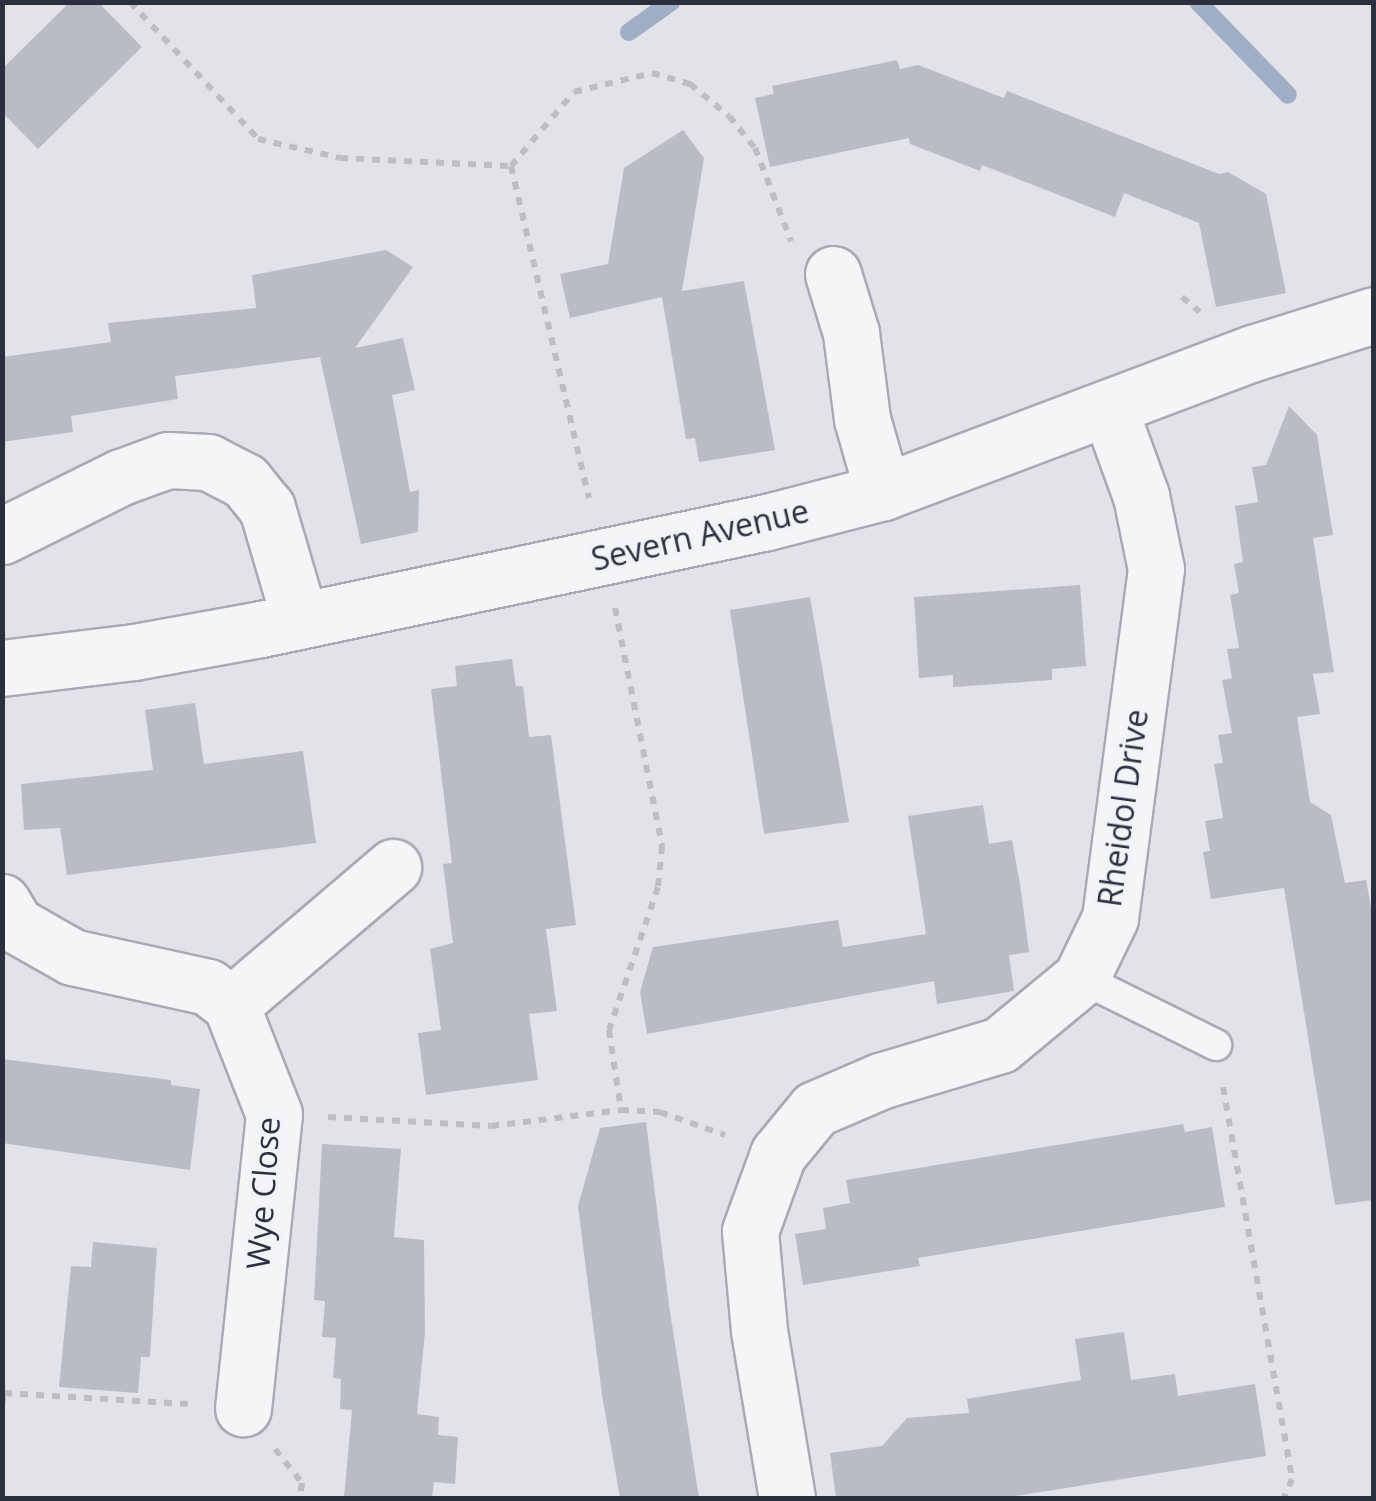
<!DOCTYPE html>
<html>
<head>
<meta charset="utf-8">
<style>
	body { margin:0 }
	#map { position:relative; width:1376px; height:1501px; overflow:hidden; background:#e2e3e9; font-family:"Open Sans",sans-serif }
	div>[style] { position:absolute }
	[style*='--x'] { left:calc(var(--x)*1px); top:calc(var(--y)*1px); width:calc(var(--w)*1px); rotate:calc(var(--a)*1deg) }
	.stream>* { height:18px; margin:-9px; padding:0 9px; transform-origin:9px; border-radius:9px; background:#a0aec5 }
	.building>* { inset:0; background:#b9bcc5 }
	.path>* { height:6px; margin-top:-3px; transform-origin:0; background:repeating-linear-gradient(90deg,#bcbec3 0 8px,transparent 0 16px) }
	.roads { filter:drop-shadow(2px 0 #a7aab3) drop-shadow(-2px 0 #a7aab3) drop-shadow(0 2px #a7aab3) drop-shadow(0 -2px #a7aab3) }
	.service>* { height:30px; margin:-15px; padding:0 15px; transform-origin:15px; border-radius:15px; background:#f4f5f7 }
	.minor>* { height:55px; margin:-27.5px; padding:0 27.5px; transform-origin:27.5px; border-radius:27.5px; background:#f4f5f7 }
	span { translate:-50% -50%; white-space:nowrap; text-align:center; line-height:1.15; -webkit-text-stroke:8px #f1f3f6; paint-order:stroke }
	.street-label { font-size:32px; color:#2b303f }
	.frame { position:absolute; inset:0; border:5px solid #2b303f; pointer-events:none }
</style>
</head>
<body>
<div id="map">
	<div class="stream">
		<i style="--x:1198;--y:2;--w:129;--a:45.9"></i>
		<i style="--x:629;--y:32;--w:52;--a:-35.5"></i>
	</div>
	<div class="building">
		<i style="clip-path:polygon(70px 2px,98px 2px,142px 47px,38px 149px,2px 112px,2px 69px)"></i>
		<i style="clip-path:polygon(897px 60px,900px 69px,918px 65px,1004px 98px,1007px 91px,1219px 174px,1228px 172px,1266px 194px,1286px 293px,1216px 307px,1199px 223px,1124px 193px,1115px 217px,982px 165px,980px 171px,910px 144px,909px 138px,770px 167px,755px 98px,774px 94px,772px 86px)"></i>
		<i style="clip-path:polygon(683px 130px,704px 158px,682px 291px,744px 281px,775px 450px,699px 462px,695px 438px,686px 439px,662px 297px,570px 318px,560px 274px,608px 264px,624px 168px)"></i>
		<i style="clip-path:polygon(386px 250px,413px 267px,355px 348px,403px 338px,415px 390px,392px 395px,410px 492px,419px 490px,418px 532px,361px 544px,320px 357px,175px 376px,178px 399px,71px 416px,73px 432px,2px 442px,2px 357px,111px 342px,108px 323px,256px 308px,252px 275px)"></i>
		<i style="clip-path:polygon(1289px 406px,1317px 435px,1333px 535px,1313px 538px,1334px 672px,1313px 674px,1320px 714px,1297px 717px,1310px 802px,1331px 815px,1345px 883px,1366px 880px,1374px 924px,1374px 1200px,1335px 1205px,1284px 888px,1211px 899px,1203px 852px,1210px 851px,1205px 821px,1223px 818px,1214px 764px,1223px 763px,1218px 735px,1232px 733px,1222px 680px,1232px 678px,1227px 649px,1239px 648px,1230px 595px,1239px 593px,1234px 564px,1243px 562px,1235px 506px,1258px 502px,1252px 467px,1266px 465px)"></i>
		<i style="clip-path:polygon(1080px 585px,1086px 666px,1052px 669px,1052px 680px,953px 687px,953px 675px,919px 678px,914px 597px)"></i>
		<i style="clip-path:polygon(810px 597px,849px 822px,764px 834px,730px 610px)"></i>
		<i style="clip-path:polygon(512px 659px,516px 686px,523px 686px,529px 737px,551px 735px,576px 925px,546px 929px,557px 1011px,529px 1014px,538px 1080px,426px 1095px,418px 1033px,441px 1030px,430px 949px,453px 943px,443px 864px,452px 863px,431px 689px,457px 686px,455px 666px)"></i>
		<i style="clip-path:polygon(195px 703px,204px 764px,303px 751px,316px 843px,67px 875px,60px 828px,24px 830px,21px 784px,153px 770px,145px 710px)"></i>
		<i style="clip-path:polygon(983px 805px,989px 844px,1012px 840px,1020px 884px,1029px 952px,1009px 955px,1014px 991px,937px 1004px,934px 981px,647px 1034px,640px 992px,653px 947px,838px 920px,843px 947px,926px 934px,908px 816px)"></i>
		<i style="clip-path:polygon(2px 1059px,171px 1080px,171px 1085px,200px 1089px,190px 1170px,2px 1143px)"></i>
		<i style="clip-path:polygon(646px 1122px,669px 1305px,699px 1498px,620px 1498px,602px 1395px,578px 1206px,600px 1128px)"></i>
		<i style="clip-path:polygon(1183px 1124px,1185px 1132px,1212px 1127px,1225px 1207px,918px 1258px,920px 1266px,803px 1285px,795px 1234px,826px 1229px,823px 1208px,850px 1203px,846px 1180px)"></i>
		<i style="clip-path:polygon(322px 1144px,401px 1149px,394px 1237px,424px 1240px,425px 1332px,417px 1414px,439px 1417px,438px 1435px,458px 1437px,455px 1484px,434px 1482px,432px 1498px,344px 1498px,352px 1410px,340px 1409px,341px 1379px,333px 1378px,336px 1338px,322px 1337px,325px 1301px,314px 1300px)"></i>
		<i style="clip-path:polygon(93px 1242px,157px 1248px,150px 1357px,141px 1357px,138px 1393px,59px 1387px,71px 1266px,91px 1267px)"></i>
		<i style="clip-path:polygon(1124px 1332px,1131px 1380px,1175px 1374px,1178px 1396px,1255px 1384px,1266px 1456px,1003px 1498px,836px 1498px,830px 1453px,882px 1446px,907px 1418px,969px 1413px,967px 1399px,1081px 1380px,1075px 1339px)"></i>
	</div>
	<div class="path">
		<i style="--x:130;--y:2;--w:187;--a:46.9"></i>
		<i style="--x:258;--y:139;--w:84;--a:13"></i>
		<i style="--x:340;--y:158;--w:171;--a:2.7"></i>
		<i style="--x:511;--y:166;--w:97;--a:-49.6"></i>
		<i style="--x:574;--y:92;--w:80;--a:-13.7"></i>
		<i style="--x:652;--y:73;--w:40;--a:16"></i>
		<i style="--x:690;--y:84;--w:50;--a:39.4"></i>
		<i style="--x:729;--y:116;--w:41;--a:50.9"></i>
		<i style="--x:755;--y:148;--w:100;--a:68.8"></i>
		<i style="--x:511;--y:166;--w:341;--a:76.8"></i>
		<i style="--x:1182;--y:297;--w:23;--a:40"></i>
		<i style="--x:615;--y:608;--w:243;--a:78.8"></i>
		<i style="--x:662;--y:846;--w:41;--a:95.6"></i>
		<i style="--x:658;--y:887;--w:151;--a:108.9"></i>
		<i style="--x:609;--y:1030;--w:81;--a:81.5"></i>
		<i style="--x:1223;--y:1087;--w:398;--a:80"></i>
		<i style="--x:1292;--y:1479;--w:21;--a:113"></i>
		<i style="--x:328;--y:1117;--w:163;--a:3.2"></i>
		<i style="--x:491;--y:1126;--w:131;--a:-7"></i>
		<i style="--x:621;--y:1110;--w:39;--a:3"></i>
		<i style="--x:660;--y:1112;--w:69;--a:19.5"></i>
		<i style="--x:2;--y:1404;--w:11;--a:-80"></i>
		<i style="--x:4;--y:1393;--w:184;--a:3.4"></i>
		<i style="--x:275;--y:1449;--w:43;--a:51.5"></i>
		<i style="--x:302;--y:1483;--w:15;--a:98"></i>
	</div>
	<div class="roads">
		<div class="service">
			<i style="--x:1081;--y:978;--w:151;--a:26.4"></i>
		</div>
		<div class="minor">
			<i style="--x:833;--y:274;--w:62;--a:73"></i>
			<i style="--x:851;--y:333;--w:87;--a:82.7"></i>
			<i style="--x:862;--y:419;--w:76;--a:74"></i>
			<i style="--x:2;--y:536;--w:133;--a:-26.4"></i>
			<i style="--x:121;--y:477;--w:50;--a:-19.9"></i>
			<i style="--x:168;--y:460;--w:40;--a:2.9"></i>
			<i style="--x:208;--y:462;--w:42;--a:27.2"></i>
			<i style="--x:245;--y:481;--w:35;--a:51"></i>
			<i style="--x:267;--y:508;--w:117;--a:73.6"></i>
			<i style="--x:2;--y:668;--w:133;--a:-6.9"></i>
			<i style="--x:134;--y:652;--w:129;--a:-10.3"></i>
			<i style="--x:261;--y:629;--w:517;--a:-11.94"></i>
			<i style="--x:767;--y:522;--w:120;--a:-14.5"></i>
			<i style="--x:883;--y:492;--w:395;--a:-20.6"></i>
			<i style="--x:1253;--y:353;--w:127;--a:-17.4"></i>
			<i style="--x:2;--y:902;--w:27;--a:59"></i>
			<i style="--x:16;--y:925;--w:64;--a:29.7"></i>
			<i style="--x:72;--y:957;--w:139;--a:12.4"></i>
			<i style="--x:208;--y:987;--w:29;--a:38"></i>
			<i style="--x:231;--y:1005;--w:117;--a:68.5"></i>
			<i style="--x:274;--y:1114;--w:296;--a:96"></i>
			<i style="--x:231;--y:1005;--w:213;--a:-40.4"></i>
			<i style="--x:787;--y:1498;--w:170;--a:-99.5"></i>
			<i style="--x:759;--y:1330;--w:99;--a:-95.2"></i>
			<i style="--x:750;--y:1231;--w:82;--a:-70"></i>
			<i style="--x:778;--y:1154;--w:58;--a:-50.6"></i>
			<i style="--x:815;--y:1109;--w:71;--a:-23.3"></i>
			<i style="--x:880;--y:1081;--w:125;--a:-16.7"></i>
			<i style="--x:1000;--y:1045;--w:105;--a:-39.6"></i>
			<i style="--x:1081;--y:978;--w:67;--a:-64.2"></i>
			<i style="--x:1110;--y:918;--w:352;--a:-82.5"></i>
			<i style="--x:1156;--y:569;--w:75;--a:-101.6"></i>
			<i style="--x:1141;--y:496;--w:94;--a:-110"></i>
		</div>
	</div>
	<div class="street-label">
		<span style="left:700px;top:535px;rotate:-13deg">Severn Avenue</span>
		<span style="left:1123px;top:808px;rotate:-82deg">Rheidol Drive</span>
		<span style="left:263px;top:1193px;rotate:-86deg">Wye Close</span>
	</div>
	<div class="frame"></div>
</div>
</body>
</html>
